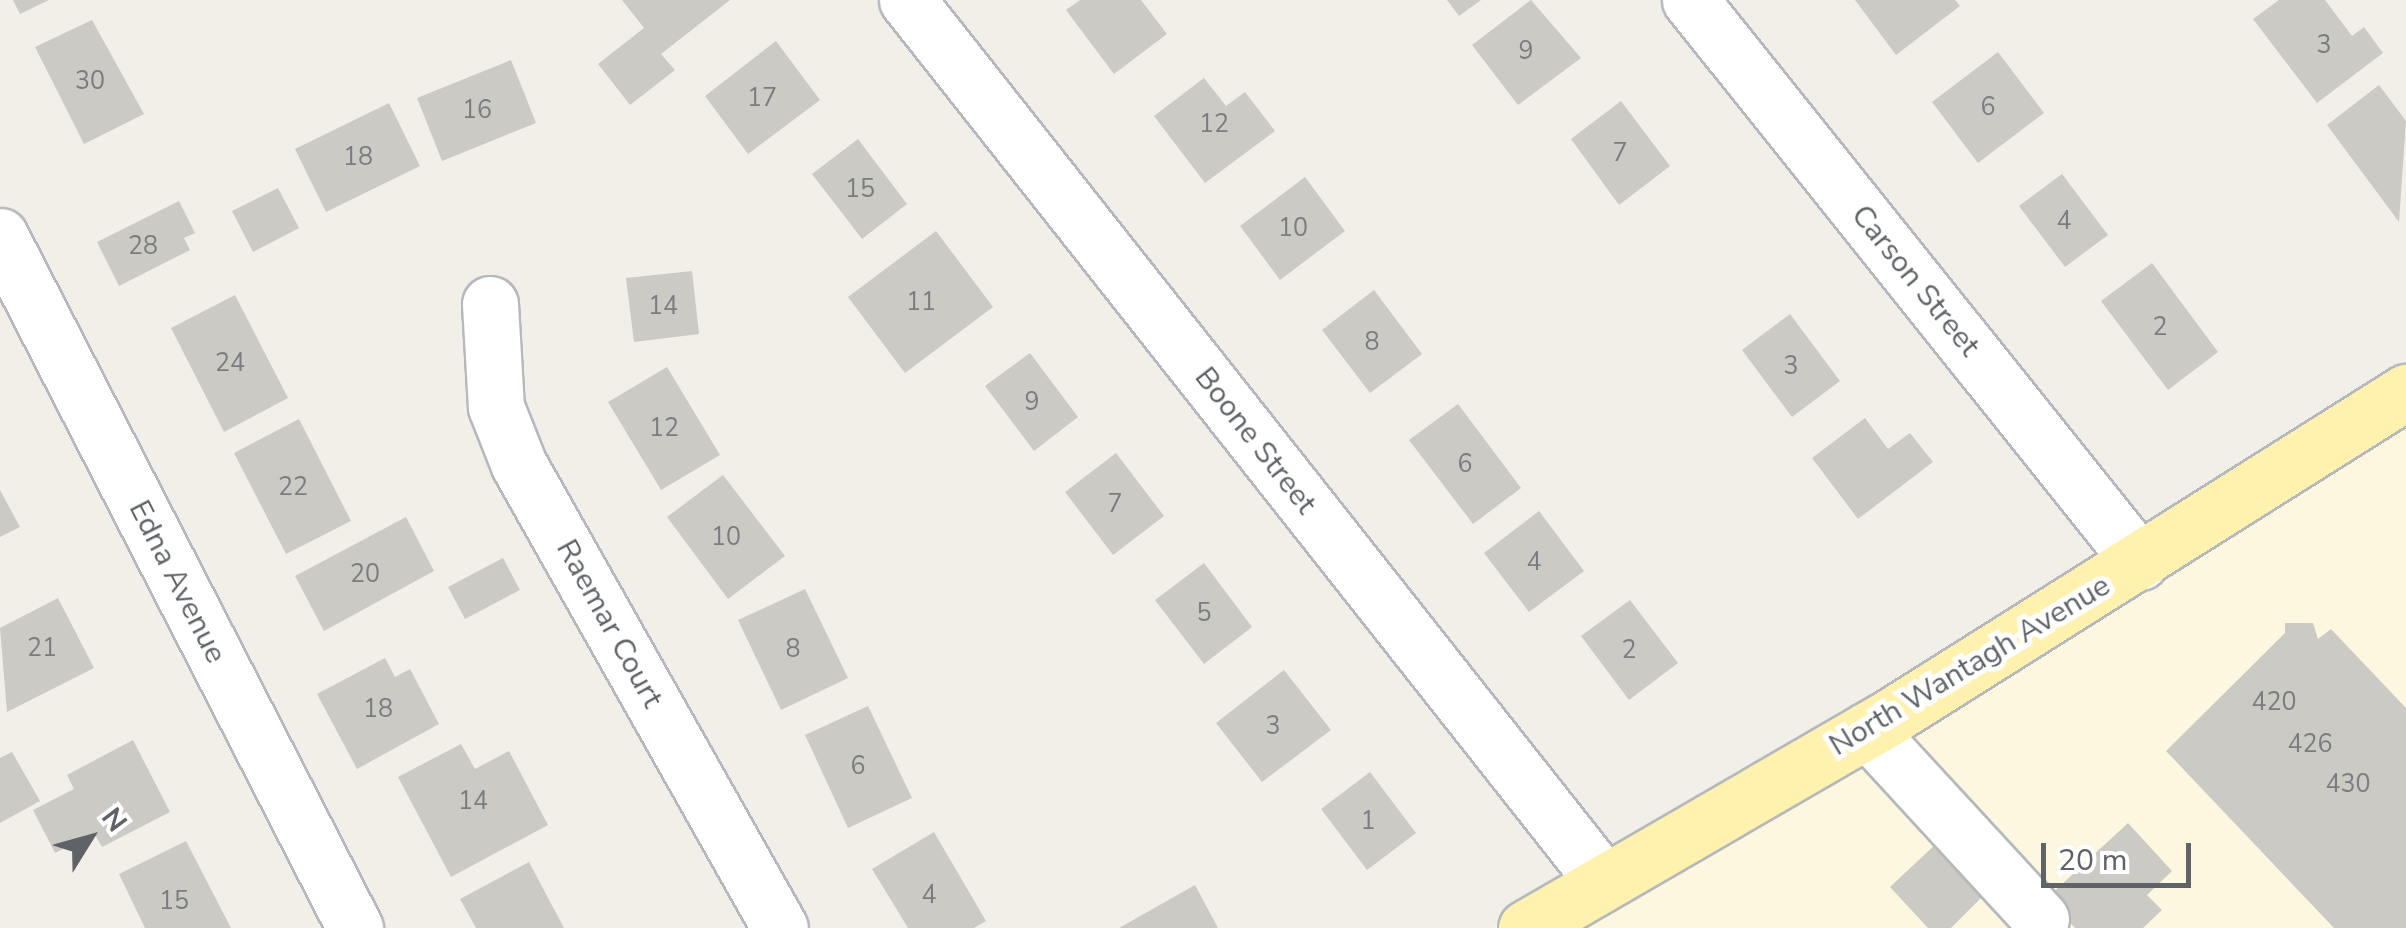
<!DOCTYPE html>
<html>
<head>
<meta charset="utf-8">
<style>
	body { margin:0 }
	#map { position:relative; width:2406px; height:928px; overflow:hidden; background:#f1efe8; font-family:"Nunito Sans",sans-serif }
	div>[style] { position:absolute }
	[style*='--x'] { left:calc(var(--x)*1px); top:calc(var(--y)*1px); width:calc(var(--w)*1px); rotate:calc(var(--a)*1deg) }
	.commercial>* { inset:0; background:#fef7e0 }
	.building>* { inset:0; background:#cccac5 }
	.roads { filter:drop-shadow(2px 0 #b5b8bc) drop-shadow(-2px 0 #b5b8bc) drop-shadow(0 2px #b5b8bc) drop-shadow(0 -2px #b5b8bc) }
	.minor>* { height:55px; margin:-27.5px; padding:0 27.5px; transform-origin:27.5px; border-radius:27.5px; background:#fff }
	.major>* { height:55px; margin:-27.5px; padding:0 27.5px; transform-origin:27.5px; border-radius:27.5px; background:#fff2af }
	span { translate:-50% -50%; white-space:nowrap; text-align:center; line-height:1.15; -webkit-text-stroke:10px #fff; paint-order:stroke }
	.number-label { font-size:25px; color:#7a7d7f }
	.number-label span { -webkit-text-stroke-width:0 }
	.street-label { font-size:30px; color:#5f6368 }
	.north { position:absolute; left:40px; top:788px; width:100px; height:100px; -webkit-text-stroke:8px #fff; paint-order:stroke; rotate:53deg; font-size:28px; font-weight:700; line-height:40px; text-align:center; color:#5f6368 }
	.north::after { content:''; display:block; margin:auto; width:35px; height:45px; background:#5f6368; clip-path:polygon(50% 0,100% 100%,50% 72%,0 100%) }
	.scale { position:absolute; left:2041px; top:843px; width:150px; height:45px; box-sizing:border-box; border:5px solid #5f6368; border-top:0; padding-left:12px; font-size:30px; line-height:35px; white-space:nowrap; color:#5f6368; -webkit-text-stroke:8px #fff; paint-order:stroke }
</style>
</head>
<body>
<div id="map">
	<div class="commercial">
		<i style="clip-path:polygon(2406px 377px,2406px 928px,1493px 928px,1989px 641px)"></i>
	</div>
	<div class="building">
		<i style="clip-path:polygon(13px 0,49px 0,20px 14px)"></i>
		<i style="clip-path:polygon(622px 0,730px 0,661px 54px,675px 70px,630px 105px,598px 64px,644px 28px)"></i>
		<i style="clip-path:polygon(1080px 0,1141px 0,1167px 34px,1114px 74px,1066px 10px)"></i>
		<i style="clip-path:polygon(1447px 0,1481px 0,1459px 16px)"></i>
		<i style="clip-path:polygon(1531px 0,1581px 58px,1518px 105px,1472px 45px)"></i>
		<i style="clip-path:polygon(1855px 0,1955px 0,1960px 6px,1896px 55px)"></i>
		<i style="clip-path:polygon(2279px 0,2325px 0,2352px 36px,2364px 27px,2383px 53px,2317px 103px,2253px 19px)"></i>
		<i style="clip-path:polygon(92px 20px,144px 114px,84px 144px,35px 47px)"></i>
		<i style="clip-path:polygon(776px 41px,820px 100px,748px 154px,705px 96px)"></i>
		<i style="clip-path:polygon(1998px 52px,2044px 113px,1978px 163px,1932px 102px)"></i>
		<i style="clip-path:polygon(511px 60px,536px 123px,442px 161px,417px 98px)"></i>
		<i style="clip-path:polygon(1204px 78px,1226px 106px,1245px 92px,1275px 131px,1205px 183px,1154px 116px)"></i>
		<i style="clip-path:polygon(2379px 85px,2406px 121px,2399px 222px,2327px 125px)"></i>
		<i style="clip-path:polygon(1621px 101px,1670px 166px,1619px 205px,1571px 139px)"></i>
		<i style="clip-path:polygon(389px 103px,420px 166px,326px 212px,295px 149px)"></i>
		<i style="clip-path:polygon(858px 139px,907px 204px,862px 239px,812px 174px)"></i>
		<i style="clip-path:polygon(2062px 174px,2108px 235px,2065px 267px,2019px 206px)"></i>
		<i style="clip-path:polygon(1305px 177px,1345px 231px,1280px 280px,1240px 226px)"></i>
		<i style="clip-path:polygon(278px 188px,299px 228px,253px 252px,232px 211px)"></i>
		<i style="clip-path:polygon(179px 201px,195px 233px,184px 238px,190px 250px,119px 286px,97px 242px)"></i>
		<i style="clip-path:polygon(936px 231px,993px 307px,905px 373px,848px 297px)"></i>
		<i style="clip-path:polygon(2152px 263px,2218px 352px,2168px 390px,2101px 301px)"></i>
		<i style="clip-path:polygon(692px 271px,699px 334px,634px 342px,626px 278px)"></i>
		<i style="clip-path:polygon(1374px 290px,1422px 354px,1370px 393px,1322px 330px)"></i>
		<i style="clip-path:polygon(235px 295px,288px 398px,224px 432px,171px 328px)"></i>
		<i style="clip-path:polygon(1790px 314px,1840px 381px,1792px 417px,1742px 350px)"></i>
		<i style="clip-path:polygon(1030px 353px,1078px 417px,1034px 451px,985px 386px)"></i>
		<i style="clip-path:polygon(667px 367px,720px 455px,661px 490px,608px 402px)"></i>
		<i style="clip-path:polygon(1458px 404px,1521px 488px,1473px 524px,1409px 440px)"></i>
		<i style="clip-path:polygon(1865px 418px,1888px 449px,1910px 433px,1933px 462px,1858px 519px,1812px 458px)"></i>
		<i style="clip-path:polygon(299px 419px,351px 521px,286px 554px,234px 453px)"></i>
		<i style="clip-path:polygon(1116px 453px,1164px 516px,1113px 555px,1065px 492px)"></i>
		<i style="clip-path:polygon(723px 475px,785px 556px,728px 599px,667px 517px)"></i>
		<i style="clip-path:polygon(0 490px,20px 527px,0 537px)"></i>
		<i style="clip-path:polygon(1539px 511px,1584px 571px,1529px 612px,1484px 553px)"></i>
		<i style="clip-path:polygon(406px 517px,434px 571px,324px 631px,295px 576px)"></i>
		<i style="clip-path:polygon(503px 558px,520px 590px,465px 619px,448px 587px)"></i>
		<i style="clip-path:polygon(1204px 563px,1252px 627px,1204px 664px,1155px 600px)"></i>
		<i style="clip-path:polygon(805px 589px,848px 678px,781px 710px,738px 620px)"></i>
		<i style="clip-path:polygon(58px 598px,94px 668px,7px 712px,0 628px)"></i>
		<i style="clip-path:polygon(1630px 600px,1678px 663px,1629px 700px,1581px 636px)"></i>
		<i style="clip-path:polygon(2285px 623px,2313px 623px,2318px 639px,2331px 629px,2406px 708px,2406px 928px,2334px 928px,2166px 751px,2285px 633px)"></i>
		<i style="clip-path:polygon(385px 658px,395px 677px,410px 669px,439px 724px,357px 769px,317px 694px)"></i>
		<i style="clip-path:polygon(1284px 670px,1331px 730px,1262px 782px,1216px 723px)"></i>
		<i style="clip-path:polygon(868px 706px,912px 798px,848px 828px,805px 735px)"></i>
		<i style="clip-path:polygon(133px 740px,170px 812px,102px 847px,94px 833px,55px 853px,33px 810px,74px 789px,67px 775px)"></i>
		<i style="clip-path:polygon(461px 744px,475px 769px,509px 751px,548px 825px,451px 877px,398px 777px)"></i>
		<i style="clip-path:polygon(12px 752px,40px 801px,0 823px,0 758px)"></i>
		<i style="clip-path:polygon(1370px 772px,1416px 833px,1367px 870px,1321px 809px)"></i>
		<i style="clip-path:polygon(2128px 823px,2172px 871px,2147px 895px,2162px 910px,2143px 928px,2075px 928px,2047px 898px)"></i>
		<i style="clip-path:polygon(934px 832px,986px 921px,974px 928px,908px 928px,872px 869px)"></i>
		<i style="clip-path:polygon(186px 841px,231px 928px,145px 928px,119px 874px)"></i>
		<i style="clip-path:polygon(1939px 841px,1986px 893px,1951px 928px,1928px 928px,1890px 887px)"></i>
		<i style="clip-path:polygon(529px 862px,564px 928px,476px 928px,460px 899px)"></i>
		<i style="clip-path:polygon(1195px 885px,1218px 928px,1119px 928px)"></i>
	</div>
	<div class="roads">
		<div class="minor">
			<i style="--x:907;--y:0;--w:1124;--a:51.68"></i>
			<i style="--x:1690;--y:0;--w:720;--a:51.32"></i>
			<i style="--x:0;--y:236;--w:778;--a:62.84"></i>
			<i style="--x:490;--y:304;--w:103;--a:86.7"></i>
			<i style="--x:496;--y:407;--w:62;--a:68.4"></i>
			<i style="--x:519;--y:465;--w:531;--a:60.59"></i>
			<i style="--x:1867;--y:730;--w:257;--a:47.4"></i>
		</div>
		<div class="major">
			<i style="--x:1526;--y:928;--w:415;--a:-30.1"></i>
			<i style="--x:1885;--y:720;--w:616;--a:-32.19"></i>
		</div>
	</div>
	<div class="number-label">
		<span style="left:2324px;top:45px">3</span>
		<span style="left:1526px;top:51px">9</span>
		<span style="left:90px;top:81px">30</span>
		<span style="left:762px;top:98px">17</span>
		<span style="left:1988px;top:107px">6</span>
		<span style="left:477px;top:110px">16</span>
		<span style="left:1214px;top:124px">12</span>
		<span style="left:1620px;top:153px">7</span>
		<span style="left:358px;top:157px">18</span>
		<span style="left:860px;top:189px">15</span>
		<span style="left:2064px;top:221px">4</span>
		<span style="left:1293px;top:228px">10</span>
		<span style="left:143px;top:246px">28</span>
		<span style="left:921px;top:302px">11</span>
		<span style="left:663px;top:306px">14</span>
		<span style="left:2160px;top:327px">2</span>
		<span style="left:1372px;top:342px">8</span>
		<span style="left:230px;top:363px">24</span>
		<span style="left:1791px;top:366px">3</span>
		<span style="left:1032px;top:402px">9</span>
		<span style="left:664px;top:428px">12</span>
		<span style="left:1465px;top:464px">6</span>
		<span style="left:293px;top:487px">22</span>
		<span style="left:1115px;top:504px">7</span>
		<span style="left:726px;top:537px">10</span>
		<span style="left:1534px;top:562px">4</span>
		<span style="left:365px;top:574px">20</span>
		<span style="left:1204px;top:613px">5</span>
		<span style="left:42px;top:648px">21</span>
		<span style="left:793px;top:649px">8</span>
		<span style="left:1629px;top:650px">2</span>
		<span style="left:2274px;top:702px">420</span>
		<span style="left:378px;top:709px">18</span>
		<span style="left:1273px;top:726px">3</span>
		<span style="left:2310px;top:744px">426</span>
		<span style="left:858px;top:766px">6</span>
		<span style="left:2348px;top:784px">430</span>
		<span style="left:473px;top:801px">14</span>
		<span style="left:1368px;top:821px">1</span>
		<span style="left:929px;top:895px">4</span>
		<span style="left:174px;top:901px">15</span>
	</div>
	<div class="street-label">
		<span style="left:1915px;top:281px;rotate:51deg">Carson Street</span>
		<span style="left:1255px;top:441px;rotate:52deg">Boone Street</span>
		<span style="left:177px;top:582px;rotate:63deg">Edna Avenue</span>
		<span style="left:609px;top:624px;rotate:61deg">Raemar Court</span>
		<span style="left:1970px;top:666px;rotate:-31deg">North Wantagh Avenue</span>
	</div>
	<div class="north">N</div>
	<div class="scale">20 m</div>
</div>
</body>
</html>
